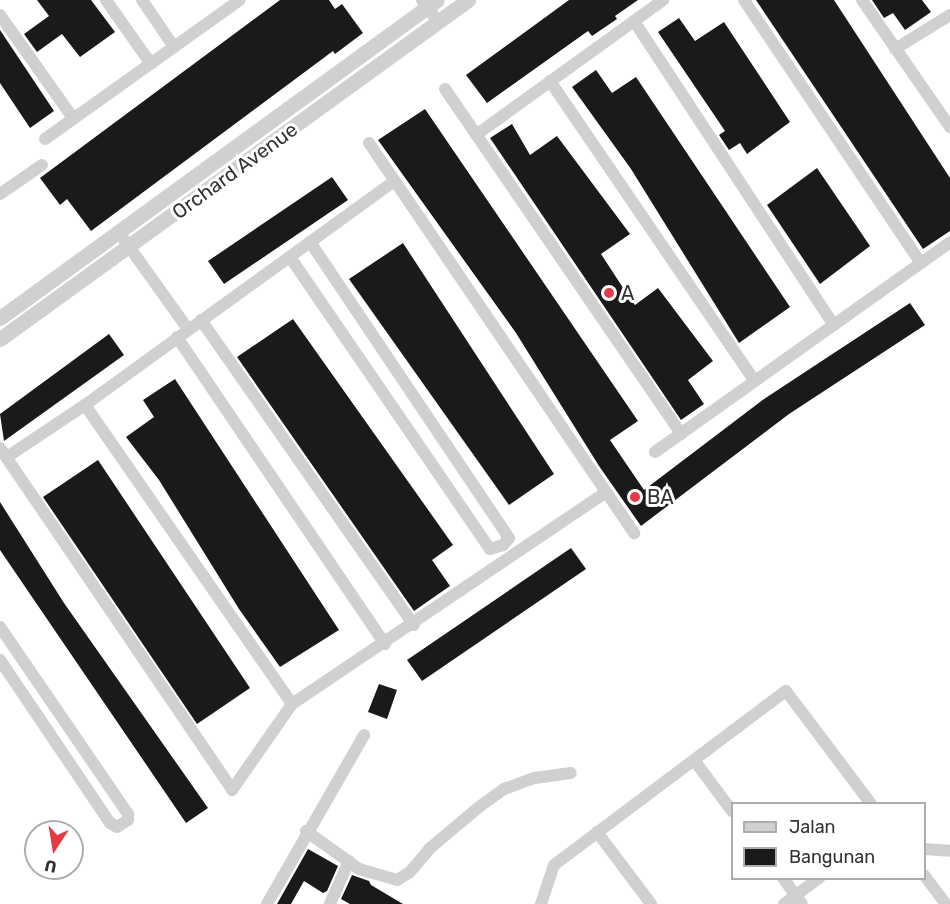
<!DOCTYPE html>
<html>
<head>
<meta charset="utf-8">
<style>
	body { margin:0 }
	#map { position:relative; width:950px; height:904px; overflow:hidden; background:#fff; font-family:Rubik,sans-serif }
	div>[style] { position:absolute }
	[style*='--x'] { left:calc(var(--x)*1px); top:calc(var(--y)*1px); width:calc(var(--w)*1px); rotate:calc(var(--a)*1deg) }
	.building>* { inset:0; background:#1a1a1a }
	.minor>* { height:12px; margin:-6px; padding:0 6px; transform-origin:6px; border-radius:6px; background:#d0d0d0 }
	.tertiary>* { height:15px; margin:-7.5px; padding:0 7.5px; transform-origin:7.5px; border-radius:7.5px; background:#d0d0d0 }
	.dots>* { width:16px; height:16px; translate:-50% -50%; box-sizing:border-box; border:3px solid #fff; border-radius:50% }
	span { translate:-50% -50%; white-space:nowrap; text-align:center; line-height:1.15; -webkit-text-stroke:6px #fff; paint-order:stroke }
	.street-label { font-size:20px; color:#333 }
	.poi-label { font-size:20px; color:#333 }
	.left { translate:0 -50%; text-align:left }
	.legend { position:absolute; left:731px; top:802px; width:195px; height:78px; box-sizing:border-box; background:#fff; border:2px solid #adadad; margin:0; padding:8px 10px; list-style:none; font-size:18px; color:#333 }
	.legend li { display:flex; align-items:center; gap:12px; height:30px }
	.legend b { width:30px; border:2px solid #adadad }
	.north { position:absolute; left:24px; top:820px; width:60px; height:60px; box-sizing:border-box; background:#fff; border:2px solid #adadad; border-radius:50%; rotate:192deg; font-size:16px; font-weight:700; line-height:24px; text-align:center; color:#333 }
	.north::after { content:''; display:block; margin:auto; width:21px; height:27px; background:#e63946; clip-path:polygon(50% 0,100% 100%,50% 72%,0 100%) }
</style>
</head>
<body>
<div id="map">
	<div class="building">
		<i style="clip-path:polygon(37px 0,91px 0,115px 32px,80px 57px,62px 34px,37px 52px,24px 34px,49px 16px)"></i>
		<i style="clip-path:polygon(280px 0,329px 0,335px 9px,342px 4px,363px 33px,335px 54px,333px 51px,91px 231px,67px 199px,60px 205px,40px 178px)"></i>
		<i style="clip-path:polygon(569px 0,638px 0,615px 16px,617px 19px,592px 36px,588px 31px,487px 103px,466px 75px)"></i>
		<i style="clip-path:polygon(756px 0,834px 0,950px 178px,950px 231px,923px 249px)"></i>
		<i style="clip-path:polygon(872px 0,922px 0,931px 12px,905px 30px,893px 13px,884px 18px)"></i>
		<i style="clip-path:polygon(679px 18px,695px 41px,724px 22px,790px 122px,747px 154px,740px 143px,729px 150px,719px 135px,725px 131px,658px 32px)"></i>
		<i style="clip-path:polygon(0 30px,54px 111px,30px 128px,0 83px)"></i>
		<i style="clip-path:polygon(596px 70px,612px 93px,636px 77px,790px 307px,739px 343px,631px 169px,572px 87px)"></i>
		<i style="clip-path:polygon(425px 109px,638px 421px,610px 440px,644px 490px,764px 399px,910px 303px,925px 325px,789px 414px,641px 526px,599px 466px,516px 333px,378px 140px)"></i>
		<i style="clip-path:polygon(512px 124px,530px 155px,557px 136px,630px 234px,601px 254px,631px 300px,635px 305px,658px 288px,713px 361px,688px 380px,704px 404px,681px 420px,490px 138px)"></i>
		<i style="clip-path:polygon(817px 168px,870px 246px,820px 284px,767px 205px)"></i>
		<i style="clip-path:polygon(332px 177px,348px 200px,224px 284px,208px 261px)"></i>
		<i style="clip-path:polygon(403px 243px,554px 474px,509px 505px,349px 279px)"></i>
		<i style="clip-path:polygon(293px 319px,453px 545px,432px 560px,450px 586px,414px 611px,237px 357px)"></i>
		<i style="clip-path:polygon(109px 334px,124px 355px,4px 441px,0 414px)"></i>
		<i style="clip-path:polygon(175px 379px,339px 630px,280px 667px,239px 609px,159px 480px,126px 437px,154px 417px,143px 400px)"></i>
		<i style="clip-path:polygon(98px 460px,250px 688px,197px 724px,43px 497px)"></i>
		<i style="clip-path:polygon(0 502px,64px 603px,208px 808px,186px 823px,0 550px)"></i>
		<i style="clip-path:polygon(571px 548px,586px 569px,422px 681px,407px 660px)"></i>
		<i style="clip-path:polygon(379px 684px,397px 690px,387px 719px,368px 712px)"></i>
		<i style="clip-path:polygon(308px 849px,338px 866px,327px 891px,323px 893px,304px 881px,291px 904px,277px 904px)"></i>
		<i style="clip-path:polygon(352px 875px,369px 881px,371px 885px,403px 904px,350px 904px,341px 899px)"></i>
	</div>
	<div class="minor">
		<i style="--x:106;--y:0;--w:78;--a:54.9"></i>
		<i style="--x:142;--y:0;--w:57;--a:55.8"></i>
		<i style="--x:422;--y:0;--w:27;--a:54"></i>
		<i style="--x:744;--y:0;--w:317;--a:56.1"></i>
		<i style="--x:862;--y:0;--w:155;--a:55.3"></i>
		<i style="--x:0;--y:15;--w:126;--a:54.7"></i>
		<i style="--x:634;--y:21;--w:364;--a:56.7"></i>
		<i style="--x:895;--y:49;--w:65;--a:-31.7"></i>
		<i style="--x:550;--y:81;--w:363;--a:55.7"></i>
		<i style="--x:445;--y:89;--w:418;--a:55.6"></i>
		<i style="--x:476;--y:135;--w:231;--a:-35.8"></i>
		<i style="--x:45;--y:139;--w:239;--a:-35.5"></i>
		<i style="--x:369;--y:143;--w:472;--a:55.8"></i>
		<i style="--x:0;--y:194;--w:51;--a:-34.6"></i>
		<i style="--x:120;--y:234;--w:117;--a:54.4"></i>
		<i style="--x:290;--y:257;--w:354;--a:55.6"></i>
		<i style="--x:490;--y:549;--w:14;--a:-17"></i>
		<i style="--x:503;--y:545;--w:9;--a:-49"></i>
		<i style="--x:509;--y:538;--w:357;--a:-123.9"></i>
		<i style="--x:201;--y:320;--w:372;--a:55.1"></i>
		<i style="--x:177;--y:337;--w:371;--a:55.9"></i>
		<i style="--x:85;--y:405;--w:364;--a:55.3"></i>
		<i style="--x:0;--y:448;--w:413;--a:55.8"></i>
		<i style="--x:232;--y:790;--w:105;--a:-55.1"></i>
		<i style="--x:292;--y:704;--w:379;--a:-34"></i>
		<i style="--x:655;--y:452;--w:362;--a:-35.4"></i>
		<i style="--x:7;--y:457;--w:94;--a:-33.7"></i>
		<i style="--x:85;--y:405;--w:382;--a:-35.9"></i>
		<i style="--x:0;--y:627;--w:227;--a:55.6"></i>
		<i style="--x:128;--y:814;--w:6;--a:90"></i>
		<i style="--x:128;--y:820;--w:13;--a:148"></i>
		<i style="--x:117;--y:827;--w:8;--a:-150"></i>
		<i style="--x:110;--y:823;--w:197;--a:-124"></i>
		<i style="--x:694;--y:760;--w:64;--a:53.3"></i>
		<i style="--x:306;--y:831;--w:65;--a:35.6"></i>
		<i style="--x:359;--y:869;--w:40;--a:16"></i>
		<i style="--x:397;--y:880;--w:15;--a:-32"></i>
		<i style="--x:410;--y:872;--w:30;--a:-50"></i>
		<i style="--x:429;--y:849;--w:65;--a:-40"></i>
		<i style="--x:479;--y:807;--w:31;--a:-36"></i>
		<i style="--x:504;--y:789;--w:33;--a:-20"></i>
		<i style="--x:535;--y:778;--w:36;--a:-8"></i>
		<i style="--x:597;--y:832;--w:90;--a:53.1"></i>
		<i style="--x:924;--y:849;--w:26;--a:4"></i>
		<i style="--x:924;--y:875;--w:36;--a:53"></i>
		<i style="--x:783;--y:878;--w:32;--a:54"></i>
		<i style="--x:267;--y:904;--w:195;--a:-60.1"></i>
		<i style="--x:330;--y:904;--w:47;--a:-66.2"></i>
		<i style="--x:541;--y:904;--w:41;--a:-71.6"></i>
		<i style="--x:554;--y:865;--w:290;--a:-36.9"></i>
		<i style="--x:786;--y:691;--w:141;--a:53"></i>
		<i style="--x:784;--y:904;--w:44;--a:-36.6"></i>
	</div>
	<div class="tertiary">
		<i style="--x:0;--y:318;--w:540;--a:-36.04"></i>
		<i style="--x:0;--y:339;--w:578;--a:-35.92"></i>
	</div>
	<div class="dots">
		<i style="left:609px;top:293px;background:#e63946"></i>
		<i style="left:635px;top:497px;background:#e63946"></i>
	</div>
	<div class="street-label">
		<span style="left:235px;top:171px;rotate:-36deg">Orchard Avenue</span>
	</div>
	<div class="poi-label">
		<span class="left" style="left:621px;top:293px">A</span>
		<span class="left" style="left:647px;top:497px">BA</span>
	</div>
	<ul class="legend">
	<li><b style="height:8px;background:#d0d0d0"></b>Jalan</li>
	<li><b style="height:16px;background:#1a1a1a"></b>Bangunan</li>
	</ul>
	<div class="north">U</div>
</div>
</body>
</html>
